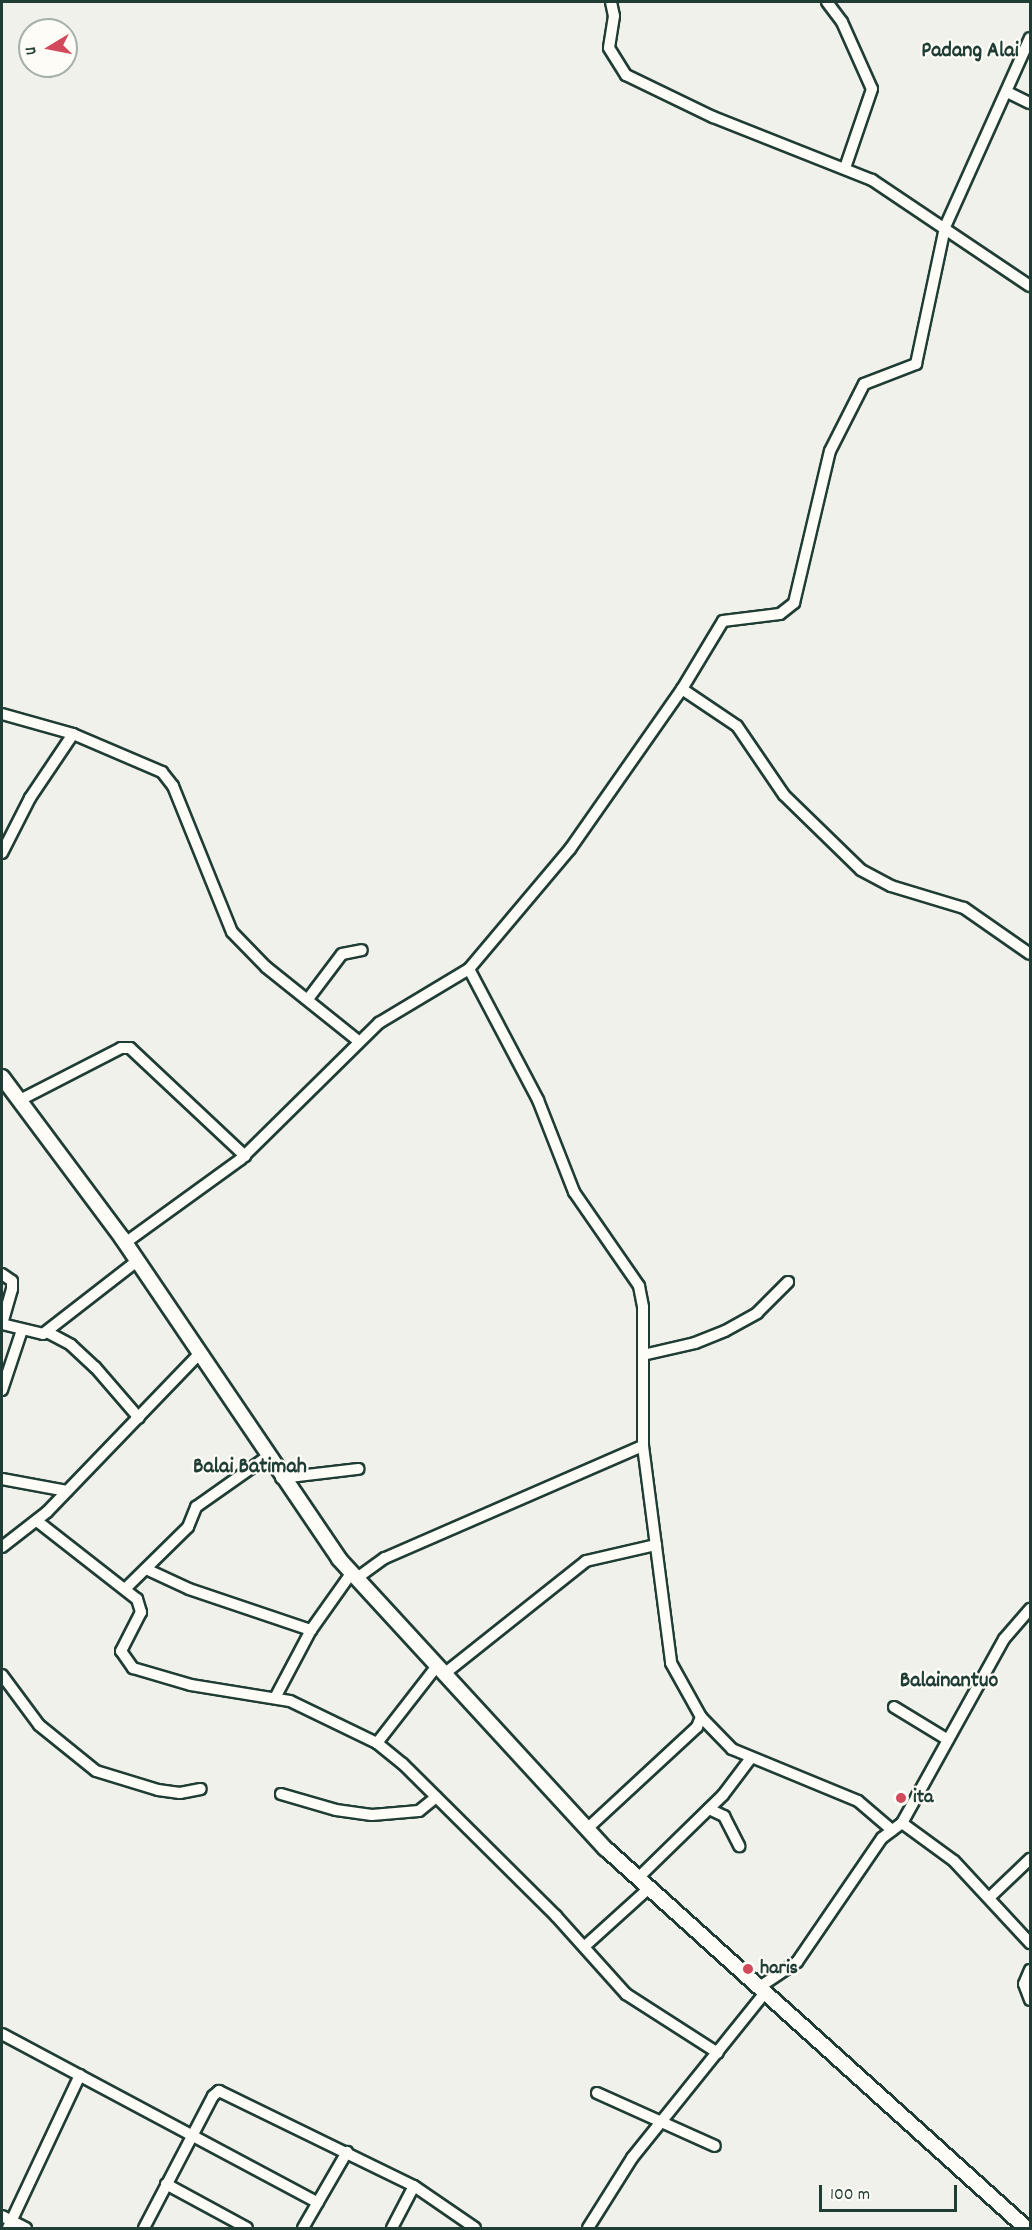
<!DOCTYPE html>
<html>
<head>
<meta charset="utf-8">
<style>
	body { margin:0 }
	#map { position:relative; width:1032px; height:2230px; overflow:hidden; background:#f0f1eb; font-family:Dekko,sans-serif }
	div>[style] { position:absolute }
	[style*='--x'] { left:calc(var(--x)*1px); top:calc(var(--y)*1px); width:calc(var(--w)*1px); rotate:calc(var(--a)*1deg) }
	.roads { filter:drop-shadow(2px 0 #1f3d34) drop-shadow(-2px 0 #1f3d34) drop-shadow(0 2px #1f3d34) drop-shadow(0 -2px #1f3d34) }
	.minor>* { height:10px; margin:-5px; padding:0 5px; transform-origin:5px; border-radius:5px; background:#fdfcf7 }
	.major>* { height:14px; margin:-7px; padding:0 7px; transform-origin:7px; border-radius:7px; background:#fdfcf7 }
	.dots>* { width:16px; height:16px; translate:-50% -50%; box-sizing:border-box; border:3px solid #fdfcf7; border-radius:50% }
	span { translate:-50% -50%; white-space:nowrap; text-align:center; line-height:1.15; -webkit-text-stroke:4.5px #fdfcf7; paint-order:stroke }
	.poi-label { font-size:20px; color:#1f3d34; font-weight:700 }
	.left { translate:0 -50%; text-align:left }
	.quarter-label { font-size:22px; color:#1f3d34; font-weight:700 }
	.frame { position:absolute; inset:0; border:3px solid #1f3d34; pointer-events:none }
	.north { position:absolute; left:18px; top:18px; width:60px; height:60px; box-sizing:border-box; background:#fdfcf7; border:2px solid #a4b0a9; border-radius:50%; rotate:260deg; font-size:16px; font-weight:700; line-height:24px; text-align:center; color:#1f3d34 }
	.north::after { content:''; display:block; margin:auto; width:21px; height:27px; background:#d1495b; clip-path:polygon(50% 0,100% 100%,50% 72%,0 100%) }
	.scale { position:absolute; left:819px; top:2185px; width:138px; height:27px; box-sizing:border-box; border:3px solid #1f3d34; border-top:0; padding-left:8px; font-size:18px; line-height:21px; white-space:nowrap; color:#1f3d34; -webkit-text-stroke:4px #fdfcf7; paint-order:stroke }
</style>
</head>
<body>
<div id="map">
	<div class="roads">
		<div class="minor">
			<i style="--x:611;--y:2;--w:14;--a:78"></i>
			<i style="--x:614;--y:16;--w:32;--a:99"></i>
			<i style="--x:609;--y:48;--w:32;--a:58"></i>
			<i style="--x:626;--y:75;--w:97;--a:25.8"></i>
			<i style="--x:713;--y:117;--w:171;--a:21.6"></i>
			<i style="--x:872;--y:180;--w:190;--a:33.9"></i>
			<i style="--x:827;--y:2;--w:25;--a:53"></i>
			<i style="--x:842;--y:22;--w:73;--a:65.9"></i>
			<i style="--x:872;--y:89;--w:83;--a:108.9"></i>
			<i style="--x:1007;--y:92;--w:25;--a:26"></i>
			<i style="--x:682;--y:689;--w:66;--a:33.9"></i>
			<i style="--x:737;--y:726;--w:83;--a:55.7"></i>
			<i style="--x:784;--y:795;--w:107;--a:44.2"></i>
			<i style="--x:861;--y:870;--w:34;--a:28"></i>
			<i style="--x:891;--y:886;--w:76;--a:16.8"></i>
			<i style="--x:964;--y:908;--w:80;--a:34.9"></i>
			<i style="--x:2;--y:714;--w:74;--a:15.7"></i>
			<i style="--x:73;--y:734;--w:97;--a:23.1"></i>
			<i style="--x:162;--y:772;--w:18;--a:52"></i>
			<i style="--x:173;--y:786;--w:157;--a:68"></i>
			<i style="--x:232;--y:932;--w:49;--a:45.8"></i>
			<i style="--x:266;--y:967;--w:117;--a:38.7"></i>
			<i style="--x:2;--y:853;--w:62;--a:-63"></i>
			<i style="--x:30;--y:798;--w:77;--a:-56.1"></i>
			<i style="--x:469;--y:969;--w:148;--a:62.2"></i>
			<i style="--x:538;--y:1100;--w:99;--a:68.6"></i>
			<i style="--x:574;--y:1192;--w:114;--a:55.3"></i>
			<i style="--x:639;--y:1286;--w:21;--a:79"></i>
			<i style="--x:643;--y:1307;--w:139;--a:90"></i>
			<i style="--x:643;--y:1446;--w:219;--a:82.6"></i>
			<i style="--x:671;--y:1663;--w:62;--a:60.9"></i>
			<i style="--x:701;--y:1717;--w:11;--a:112"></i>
			<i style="--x:697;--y:1727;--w:150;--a:137.2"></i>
			<i style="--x:308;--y:999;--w:56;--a:-52.9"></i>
			<i style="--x:342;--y:954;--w:20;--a:-11"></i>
			<i style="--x:20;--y:1100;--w:114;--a:-27.2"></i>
			<i style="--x:121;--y:1048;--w:9;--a:0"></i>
			<i style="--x:130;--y:1048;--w:158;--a:43.2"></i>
			<i style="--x:125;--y:1243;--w:143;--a:-35.9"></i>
			<i style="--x:241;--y:1159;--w:194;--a:-44.6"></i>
			<i style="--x:379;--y:1023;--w:105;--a:-31"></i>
			<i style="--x:469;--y:969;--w:157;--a:-49.9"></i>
			<i style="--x:570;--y:849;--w:195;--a:-55"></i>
			<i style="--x:682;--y:689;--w:79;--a:-58.9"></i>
			<i style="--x:723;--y:621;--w:57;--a:-7"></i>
			<i style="--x:780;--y:614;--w:18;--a:-38"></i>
			<i style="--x:794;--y:603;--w:156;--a:-76.7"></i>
			<i style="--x:830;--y:451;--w:75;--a:-63.1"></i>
			<i style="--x:864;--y:384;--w:56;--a:-21"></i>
			<i style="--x:916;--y:364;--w:140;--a:-78"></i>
			<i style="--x:945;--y:227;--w:207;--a:-65.8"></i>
			<i style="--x:2;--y:1274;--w:12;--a:35"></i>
			<i style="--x:12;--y:1281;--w:8;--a:90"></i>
			<i style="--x:12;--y:1289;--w:36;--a:106"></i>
			<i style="--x:2;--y:1324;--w:42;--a:13.7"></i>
			<i style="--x:43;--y:1334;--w:119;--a:-37.8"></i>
			<i style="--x:47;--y:1332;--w:27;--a:28"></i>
			<i style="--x:71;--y:1345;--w:33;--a:43"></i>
			<i style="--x:95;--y:1367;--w:67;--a:49.2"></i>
			<i style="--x:643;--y:1355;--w:53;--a:-13"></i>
			<i style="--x:695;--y:1343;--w:32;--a:-22"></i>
			<i style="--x:725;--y:1331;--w:37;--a:-29"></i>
			<i style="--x:757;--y:1313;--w:44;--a:-45"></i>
			<i style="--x:2;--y:1390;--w:63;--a:-71.6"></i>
			<i style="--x:281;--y:1478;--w:78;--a:-6.7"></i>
			<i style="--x:2;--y:1479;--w:66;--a:10.5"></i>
			<i style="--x:37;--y:1521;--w:127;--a:38"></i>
			<i style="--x:137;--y:1599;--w:14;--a:73"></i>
			<i style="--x:141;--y:1612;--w:44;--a:117.1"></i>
			<i style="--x:121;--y:1651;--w:21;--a:55"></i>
			<i style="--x:133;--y:1668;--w:60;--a:16.3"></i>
			<i style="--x:191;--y:1685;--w:100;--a:9.2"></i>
			<i style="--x:290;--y:1701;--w:97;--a:25.8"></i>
			<i style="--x:377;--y:1743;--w:33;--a:39"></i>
			<i style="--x:403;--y:1764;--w:216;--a:44.8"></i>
			<i style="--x:556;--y:1916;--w:105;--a:48.1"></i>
			<i style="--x:626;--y:1994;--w:109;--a:32.7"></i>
			<i style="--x:2;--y:1547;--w:57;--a:-37.9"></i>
			<i style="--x:47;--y:1512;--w:218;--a:-46.1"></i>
			<i style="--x:146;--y:1569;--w:47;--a:24.9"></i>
			<i style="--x:189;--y:1589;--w:129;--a:18.6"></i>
			<i style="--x:357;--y:1578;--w:34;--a:-36"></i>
			<i style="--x:385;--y:1558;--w:281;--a:-23.5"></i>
			<i style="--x:126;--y:1588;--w:87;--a:-44.5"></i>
			<i style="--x:188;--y:1527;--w:22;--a:-68"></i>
			<i style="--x:196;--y:1507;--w:87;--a:-35.2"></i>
			<i style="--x:444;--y:1674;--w:181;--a:-38.5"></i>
			<i style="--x:586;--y:1561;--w:72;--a:-12.9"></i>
			<i style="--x:2;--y:1675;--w:62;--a:53.5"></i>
			<i style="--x:39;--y:1725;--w:73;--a:38.9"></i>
			<i style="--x:96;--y:1771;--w:65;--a:17"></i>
			<i style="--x:158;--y:1790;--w:22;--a:8"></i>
			<i style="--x:180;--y:1793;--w:21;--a:-11"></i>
			<i style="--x:276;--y:1696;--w:75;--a:-62.1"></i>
			<i style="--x:311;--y:1630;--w:71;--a:-54.7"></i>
			<i style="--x:894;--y:1707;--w:63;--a:31.4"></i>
			<i style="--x:701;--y:1717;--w:45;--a:45.9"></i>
			<i style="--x:732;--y:1749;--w:136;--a:22.4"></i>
			<i style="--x:858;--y:1801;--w:45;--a:40.5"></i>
			<i style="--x:377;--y:1743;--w:98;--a:-52.1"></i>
			<i style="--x:281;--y:1794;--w:57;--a:16.2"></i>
			<i style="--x:336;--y:1810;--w:36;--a:8"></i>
			<i style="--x:372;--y:1815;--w:47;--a:-4.9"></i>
			<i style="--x:419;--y:1811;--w:22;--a:-39"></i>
			<i style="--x:709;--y:1809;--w:17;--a:25"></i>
			<i style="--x:724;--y:1816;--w:34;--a:63"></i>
			<i style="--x:902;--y:1823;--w:64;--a:36.2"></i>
			<i style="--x:954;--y:1861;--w:112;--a:47.2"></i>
			<i style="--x:637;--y:1879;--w:120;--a:-44.3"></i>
			<i style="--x:723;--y:1795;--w:46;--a:-52.9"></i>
			<i style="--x:989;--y:1898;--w:57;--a:-43.6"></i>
			<i style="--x:585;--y:1946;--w:85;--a:-42.1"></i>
			<i style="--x:1030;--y:1970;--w:15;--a:113"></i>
			<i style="--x:1024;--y:1984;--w:17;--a:69"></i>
			<i style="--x:758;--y:1988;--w:47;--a:-33.7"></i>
			<i style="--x:797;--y:1962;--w:150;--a:-55.6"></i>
			<i style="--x:882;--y:1838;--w:25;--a:-37"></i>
			<i style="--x:902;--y:1823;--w:210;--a:-61"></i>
			<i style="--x:1004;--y:1639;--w:40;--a:-49"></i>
			<i style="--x:2;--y:2034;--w:358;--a:28.1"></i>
			<i style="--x:597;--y:2093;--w:129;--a:24.2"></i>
			<i style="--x:166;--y:2184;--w:92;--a:28.5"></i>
			<i style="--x:2;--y:2216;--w:27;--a:27"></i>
			<i style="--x:8;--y:2228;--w:169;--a:-64.8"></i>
			<i style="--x:144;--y:2228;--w:149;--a:-62.4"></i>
			<i style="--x:213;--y:2096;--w:8;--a:-40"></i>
			<i style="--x:219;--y:2091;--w:217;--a:26"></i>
			<i style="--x:414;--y:2186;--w:74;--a:34.5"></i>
			<i style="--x:303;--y:2228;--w:88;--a:-59.9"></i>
			<i style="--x:392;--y:2228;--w:47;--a:-62.4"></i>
			<i style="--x:588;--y:2228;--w:83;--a:-57.8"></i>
			<i style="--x:632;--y:2158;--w:211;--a:-51.2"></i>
		</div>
		<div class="major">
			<i style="--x:2;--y:1077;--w:201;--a:53.3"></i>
			<i style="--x:122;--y:1238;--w:387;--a:55.9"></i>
			<i style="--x:339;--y:1559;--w:394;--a:47.4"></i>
			<i style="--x:606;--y:1849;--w:566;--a:42.06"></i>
		</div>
	</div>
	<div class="dots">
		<i style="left:901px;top:1798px;background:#d1495b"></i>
		<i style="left:748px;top:1969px;background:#d1495b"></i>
	</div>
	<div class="poi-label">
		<span class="left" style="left:913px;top:1798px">ita</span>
		<span class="left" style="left:760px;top:1969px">haris</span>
	</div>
	<div class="quarter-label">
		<span style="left:970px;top:52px">Padang Alai</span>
		<span style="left:250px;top:1468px">Balai Batimah</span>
		<span style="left:949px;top:1682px">Balainantuo</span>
	</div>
	<div class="frame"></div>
	<div class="north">U</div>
	<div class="scale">100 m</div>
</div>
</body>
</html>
